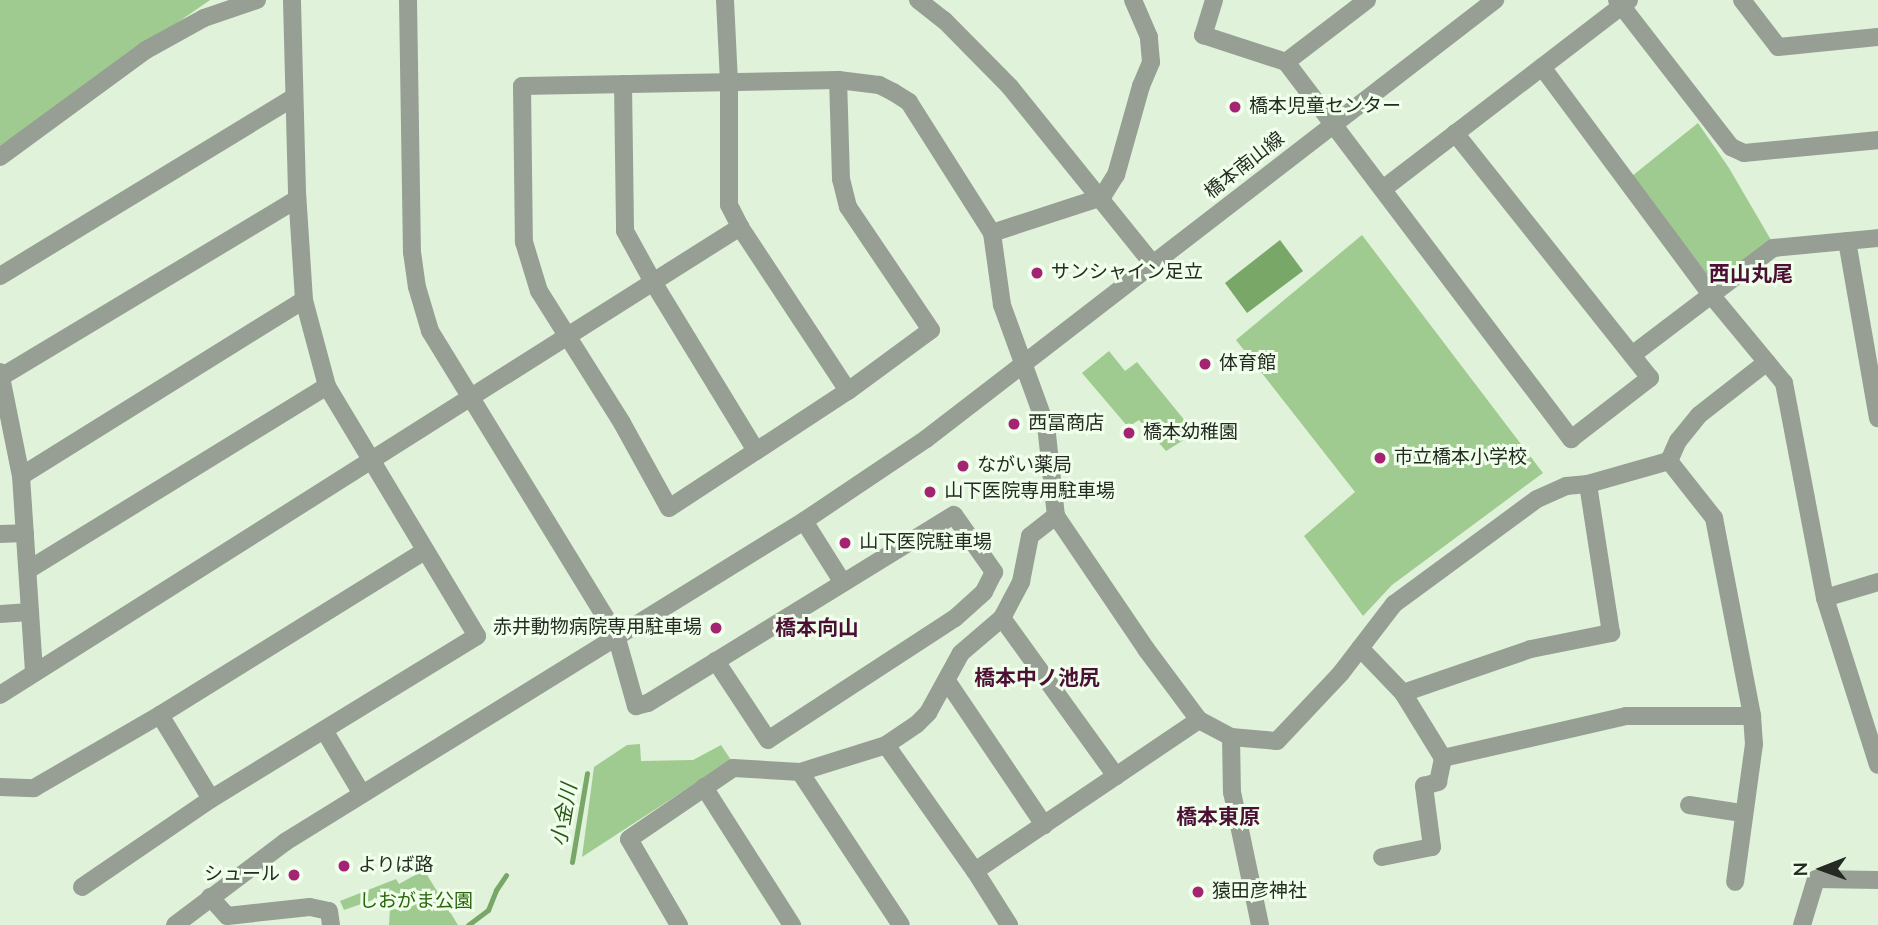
<!DOCTYPE html>
<html>
<head>
<meta charset="utf-8">
<style>
	body { margin:0 }
	#map { position:relative; width:1878px; height:925px; overflow:hidden; background:#e0f3da; font-family:"Nunito Sans","Noto Sans JP",sans-serif }
	div>[style] { position:absolute }
	[style*='--x'] { left:calc(var(--x)*1px); top:calc(var(--y)*1px); width:calc(var(--w)*1px); rotate:calc(var(--a)*1deg) }
	.green>* { inset:0; background:#9fcb90 }
	.water>* { inset:0; background:#78a768 }
	.stream>* { height:5px; margin:-2.5px; padding:0 2.5px; transform-origin:2.5px; border-radius:2.5px; background:#78a768 }
	.minor>* { height:18px; margin:-9px; padding:0 9px; transform-origin:9px; border-radius:9px; background:#979f95 }
	.tertiary>* { height:18px; margin:-9px; padding:0 9px; transform-origin:9px; border-radius:9px; background:#979f95 }
	.dots>* { width:19px; height:19px; translate:-50% -50%; box-sizing:border-box; border:4px solid #f0ffeb; border-radius:50% }
	span { translate:-50% -50%; white-space:nowrap; text-align:center; line-height:1.15; -webkit-text-stroke:6px #f0ffeb; paint-order:stroke }
	.poi-label { font-size:19px; color:#252b22 }
	.left { translate:0 -50%; text-align:left }
	.right { translate:-100% -50%; text-align:right }
	.street-label { font-size:19px; color:#252b22 }
	.park-label { font-size:19px; color:#2a650c }
	.neighbourhood-label { font-size:21px; color:#4d1035; font-weight:700 }
	.water-label { font-size:21px; color:#2a5717; font-style:italic }
	.north { position:absolute; left:1787px; top:834px; width:70px; height:70px; -webkit-text-stroke:5px #f0ffeb; paint-order:stroke; rotate:269deg; font-size:19px; font-weight:700; line-height:28px; text-align:center; color:#252b22 }
	.north::after { content:''; display:block; margin:auto; width:24px; height:32px; background:#252b22; clip-path:polygon(50% 0,100% 100%,50% 72%,0 100%) }
</style>
</head>
<body>
<div id="map">
	<div class="green">
		<i style="clip-path:polygon(0 0,210px 0,0 146px)"></i>
		<i style="clip-path:polygon(1698px 123px,1729px 168px,1771px 240px,1720px 278px,1709px 277px,1632px 176px)"></i>
		<i style="clip-path:polygon(1362px 235px,1543px 473px,1392px 585px,1363px 616px,1304px 536px,1355px 492px,1236px 340px)"></i>
		<i style="clip-path:polygon(1109px 351px,1125px 371px,1137px 362px,1195px 433px,1166px 451px,1139px 420px,1128px 427px,1082px 373px)"></i>
		<i style="clip-path:polygon(640px 744px,641px 761px,693px 760px,721px 745px,731px 760px,582px 857px,594px 767px,627px 745px)"></i>
		<i style="clip-path:polygon(424px 870px,458px 925px,389px 925px,390px 908px,388px 899px,381px 897px,344px 910px,340px 901px,396px 879px,399px 884px)"></i>
	</div>
	<div class="water">
		<i style="clip-path:polygon(1280px 240px,1303px 271px,1247px 313px,1225px 283px)"></i>
	</div>
	<div class="stream">
		<i style="--x:572;--y:862;--w:90;--a:-80.4"></i>
		<i style="--x:468;--y:925;--w:25;--a:-37"></i>
		<i style="--x:488;--y:910;--w:22;--a:-68"></i>
		<i style="--x:496;--y:890;--w:18;--a:-56"></i>
	</div>
	<div class="minor">
		<i style="--x:725;--y:0;--w:82;--a:87.2"></i>
		<i style="--x:729;--y:82;--w:123;--a:90"></i>
		<i style="--x:729;--y:205;--w:25;--a:63"></i>
		<i style="--x:740;--y:227;--w:196;--a:56.6"></i>
		<i style="--x:1214;--y:0;--w:37;--a:107"></i>
		<i style="--x:1203;--y:35;--w:87;--a:18"></i>
		<i style="--x:1286;--y:62;--w:473;--a:52.9"></i>
		<i style="--x:1571;--y:439;--w:100;--a:-37.7"></i>
		<i style="--x:1650;--y:378;--w:313;--a:-128.5"></i>
		<i style="--x:1742;--y:0;--w:59;--a:52.5"></i>
		<i style="--x:1778;--y:47;--w:100;--a:-5.7"></i>
		<i style="--x:1286;--y:62;--w:102;--a:-37.4"></i>
		<i style="--x:1542;--y:67;--w:285;--a:53.4"></i>
		<i style="--x:1712;--y:296;--w:113;--a:50.4"></i>
		<i style="--x:1784;--y:383;--w:219;--a:79.2"></i>
		<i style="--x:1825;--y:598;--w:175;--a:72.4"></i>
		<i style="--x:623;--y:84;--w:147;--a:89.2"></i>
		<i style="--x:625;--y:231;--w:58;--a:61.2"></i>
		<i style="--x:653;--y:282;--w:198;--a:58.6"></i>
		<i style="--x:1383;--y:189;--w:310;--a:-37.5"></i>
		<i style="--x:992;--y:233;--w:116;--a:-18.1"></i>
		<i style="--x:1102;--y:197;--w:26;--a:-58"></i>
		<i style="--x:1116;--y:175;--w:92;--a:-74.3"></i>
		<i style="--x:1141;--y:86;--w:26;--a:-67"></i>
		<i style="--x:1151;--y:62;--w:25;--a:-95"></i>
		<i style="--x:1149;--y:37;--w:40;--a:-113.4"></i>
		<i style="--x:1847;--y:241;--w:180;--a:80.1"></i>
		<i style="--x:0;--y:276;--w:344;--a:-31.3"></i>
		<i style="--x:1632;--y:355;--w:177;--a:-37.2"></i>
		<i style="--x:1773;--y:248;--w:105;--a:-5.4"></i>
		<i style="--x:0;--y:372;--w:106;--a:78.6"></i>
		<i style="--x:21;--y:476;--w:195;--a:86.2"></i>
		<i style="--x:1;--y:377;--w:345;--a:-31"></i>
		<i style="--x:1669;--y:461;--w:73;--a:51.7"></i>
		<i style="--x:1714;--y:518;--w:202;--a:79.1"></i>
		<i style="--x:1752;--y:716;--w:28;--a:86"></i>
		<i style="--x:1754;--y:744;--w:139;--a:97.8"></i>
		<i style="--x:21;--y:476;--w:333;--a:-31.9"></i>
		<i style="--x:1056;--y:516;--w:161;--a:55.9"></i>
		<i style="--x:1146;--y:649;--w:89;--a:53.3"></i>
		<i style="--x:1199;--y:720;--w:36;--a:28"></i>
		<i style="--x:1231;--y:737;--w:46;--a:5"></i>
		<i style="--x:1277;--y:741;--w:93;--a:-46.7"></i>
		<i style="--x:1341;--y:673;--w:87;--a:-52.5"></i>
		<i style="--x:1394;--y:604;--w:177;--a:-36.3"></i>
		<i style="--x:1537;--y:499;--w:32;--a:-24"></i>
		<i style="--x:1566;--y:486;--w:22;--a:-5"></i>
		<i style="--x:1588;--y:484;--w:84;--a:-15.9"></i>
		<i style="--x:1669;--y:461;--w:22;--a:-66"></i>
		<i style="--x:1678;--y:441;--w:33;--a:-51"></i>
		<i style="--x:1699;--y:415;--w:86;--a:-37.9"></i>
		<i style="--x:804;--y:521;--w:73;--a:57.8"></i>
		<i style="--x:0;--y:534;--w:25;--a:-2"></i>
		<i style="--x:28;--y:570;--w:351;--a:-31.6"></i>
		<i style="--x:1825;--y:598;--w:55;--a:-16.8"></i>
		<i style="--x:0;--y:614;--w:30;--a:-4"></i>
		<i style="--x:1002;--y:618;--w:195;--a:54.2"></i>
		<i style="--x:616;--y:635;--w:74;--a:74.3"></i>
		<i style="--x:636;--y:706;--w:12;--a:-14"></i>
		<i style="--x:648;--y:703;--w:359;--a:-31.6"></i>
		<i style="--x:954;--y:515;--w:70;--a:54.9"></i>
		<i style="--x:994;--y:572;--w:22;--a:117"></i>
		<i style="--x:984;--y:592;--w:39;--a:138"></i>
		<i style="--x:955;--y:618;--w:223;--a:146.9"></i>
		<i style="--x:768;--y:740;--w:95;--a:-123.4"></i>
		<i style="--x:1360;--y:648;--w:62;--a:46.3"></i>
		<i style="--x:947;--y:681;--w:174;--a:56"></i>
		<i style="--x:0;--y:695;--w:876;--a:-32.31"></i>
		<i style="--x:160;--y:715;--w:312;--a:-31.8"></i>
		<i style="--x:324;--y:730;--w:74;--a:59.3"></i>
		<i style="--x:1231;--y:737;--w:55;--a:89"></i>
		<i style="--x:1232;--y:792;--w:136;--a:78.1"></i>
		<i style="--x:886;--y:745;--w:154;--a:54.8"></i>
		<i style="--x:975;--y:871;--w:64;--a:57.8"></i>
		<i style="--x:1443;--y:758;--w:188;--a:-12.9"></i>
		<i style="--x:1626;--y:716;--w:126;--a:0"></i>
		<i style="--x:800;--y:772;--w:183;--a:56.6"></i>
		<i style="--x:0;--y:787;--w:34;--a:2"></i>
		<i style="--x:34;--y:788;--w:146;--a:-30.1"></i>
		<i style="--x:160;--y:715;--w:98;--a:58.7"></i>
		<i style="--x:211;--y:799;--w:312;--a:-31.5"></i>
		<i style="--x:477;--y:636;--w:292;--a:-121"></i>
		<i style="--x:327;--y:386;--w:89;--a:-105"></i>
		<i style="--x:304;--y:300;--w:108;--a:-93.7"></i>
		<i style="--x:297;--y:192;--w:192;--a:-91.5"></i>
		<i style="--x:704;--y:787;--w:164;--a:57.5"></i>
		<i style="--x:1689;--y:805;--w:54;--a:8.6"></i>
		<i style="--x:1382;--y:857;--w:51;--a:-11.3"></i>
		<i style="--x:1432;--y:847;--w:62;--a:-97.5"></i>
		<i style="--x:1424;--y:786;--w:15;--a:-16"></i>
		<i style="--x:1438;--y:782;--w:25;--a:-78"></i>
		<i style="--x:1443;--y:758;--w:76;--a:-121.6"></i>
		<i style="--x:1403;--y:693;--w:135;--a:-19"></i>
		<i style="--x:1531;--y:649;--w:82;--a:-11.3"></i>
		<i style="--x:1611;--y:633;--w:151;--a:-98.8"></i>
		<i style="--x:975;--y:871;--w:270;--a:-34"></i>
		<i style="--x:82;--y:887;--w:156;--a:-34.3"></i>
		<i style="--x:210;--y:897;--w:25;--a:48"></i>
		<i style="--x:227;--y:916;--w:83;--a:-6.2"></i>
		<i style="--x:310;--y:907;--w:19;--a:12"></i>
		<i style="--x:329;--y:911;--w:14;--a:82"></i>
		<i style="--x:679;--y:925;--w:99;--a:-120.2"></i>
		<i style="--x:629;--y:839;--w:126;--a:-34.3"></i>
		<i style="--x:733;--y:768;--w:67;--a:3.4"></i>
		<i style="--x:800;--y:772;--w:90;--a:-17.4"></i>
		<i style="--x:886;--y:745;--w:37;--a:-34"></i>
		<i style="--x:917;--y:724;--w:16;--a:-45"></i>
		<i style="--x:928;--y:713;--w:68;--a:-61.2"></i>
		<i style="--x:961;--y:653;--w:54;--a:-40.5"></i>
		<i style="--x:1002;--y:618;--w:41;--a:-62.2"></i>
		<i style="--x:1021;--y:582;--w:47;--a:-78.9"></i>
		<i style="--x:1030;--y:536;--w:33;--a:-38"></i>
		<i style="--x:1056;--y:516;--w:91;--a:-96.3"></i>
		<i style="--x:1046;--y:426;--w:129;--a:-110"></i>
		<i style="--x:1002;--y:305;--w:73;--a:-97.9"></i>
		<i style="--x:992;--y:233;--w:155;--a:-122.4"></i>
		<i style="--x:909;--y:102;--w:19;--a:-148"></i>
		<i style="--x:893;--y:92;--w:16;--a:-153"></i>
		<i style="--x:879;--y:85;--w:41;--a:-173"></i>
		<i style="--x:838;--y:80;--w:316;--a:178.9"></i>
		<i style="--x:522;--y:86;--w:156;--a:89.3"></i>
		<i style="--x:524;--y:242;--w:51;--a:73"></i>
		<i style="--x:539;--y:291;--w:156;--a:57.8"></i>
		<i style="--x:622;--y:423;--w:97;--a:61.1"></i>
		<i style="--x:669;--y:508;--w:214;--a:-33.2"></i>
		<i style="--x:848;--y:391;--w:103;--a:-36.3"></i>
		<i style="--x:931;--y:330;--w:148;--a:-124"></i>
		<i style="--x:848;--y:207;--w:29;--a:-104"></i>
		<i style="--x:841;--y:179;--w:99;--a:-91.7"></i>
		<i style="--x:1802;--y:925;--w:48;--a:-73.1"></i>
		<i style="--x:1816;--y:879;--w:62;--a:0.9"></i>
	</div>
	<div class="tertiary">
		<i style="--x:408;--y:0;--w:252;--a:89.1"></i>
		<i style="--x:412;--y:252;--w:35;--a:82"></i>
		<i style="--x:417;--y:287;--w:46;--a:73.5"></i>
		<i style="--x:430;--y:331;--w:356;--a:58.5"></i>
		<i style="--x:918;--y:0;--w:33;--a:38"></i>
		<i style="--x:944;--y:20;--w:94;--a:45.4"></i>
		<i style="--x:1010;--y:87;--w:228;--a:51.1"></i>
		<i style="--x:1617;--y:0;--w:186;--a:52.2"></i>
		<i style="--x:1731;--y:147;--w:14;--a:25"></i>
		<i style="--x:1744;--y:153;--w:135;--a:-5.5"></i>
		<i style="--x:0;--y:157;--w:181;--a:-36.2"></i>
		<i style="--x:146;--y:50;--w:66;--a:-28.9"></i>
		<i style="--x:204;--y:18;--w:56;--a:-18.8"></i>
		<i style="--x:175;--y:925;--w:138;--a:-37"></i>
		<i style="--x:285;--y:842;--w:610;--a:-31.74"></i>
		<i style="--x:804;--y:521;--w:147;--a:-33.9"></i>
		<i style="--x:926;--y:439;--w:719;--a:-37.65"></i>
	</div>
	<div class="dots">
		<i style="left:1235px;top:107px;background:#a42373"></i>
		<i style="left:1037px;top:273px;background:#a42373"></i>
		<i style="left:1205px;top:364px;background:#a42373"></i>
		<i style="left:1014px;top:424px;background:#a42373"></i>
		<i style="left:1129px;top:433px;background:#a42373"></i>
		<i style="left:1380px;top:458px;background:#a42373"></i>
		<i style="left:963px;top:466px;background:#a42373"></i>
		<i style="left:930px;top:492px;background:#a42373"></i>
		<i style="left:845px;top:543px;background:#a42373"></i>
		<i style="left:716px;top:628px;background:#a42373"></i>
		<i style="left:344px;top:866px;background:#a42373"></i>
		<i style="left:294px;top:875px;background:#a42373"></i>
		<i style="left:1198px;top:892px;background:#a42373"></i>
	</div>
	<div class="poi-label">
		<span class="left" style="left:1249px;top:107px">橋本児童センター</span>
		<span class="left" style="left:1051px;top:273px">サンシャイン足立</span>
		<span class="left" style="left:1219px;top:364px">体育館</span>
		<span class="left" style="left:1028px;top:424px">西冨商店</span>
		<span class="left" style="left:1143px;top:433px">橋本幼稚園</span>
		<span class="left" style="left:1394px;top:458px">市立橋本小学校</span>
		<span class="left" style="left:977px;top:466px">ながい薬局</span>
		<span class="left" style="left:944px;top:492px">山下医院専用駐車場</span>
		<span class="left" style="left:859px;top:543px">山下医院駐車場</span>
		<span class="right" style="left:702px;top:628px">赤井動物病院専用駐車場</span>
		<span class="left" style="left:358px;top:866px">よりば路</span>
		<span class="right" style="left:280px;top:875px">シュール</span>
		<span class="left" style="left:1212px;top:892px">猿田彦神社</span>
	</div>
	<div class="street-label">
		<span style="left:1245px;top:166px;rotate:-38deg">橋本南山線</span>
	</div>
	<div class="park-label">
		<span style="left:416px;top:902px">しおがま公園</span>
	</div>
	<div class="neighbourhood-label">
		<span style="left:1751px;top:274px">西山丸尾</span>
		<span style="left:817px;top:628px">橋本向山</span>
		<span style="left:1037px;top:678px">橋本中ノ池尻</span>
		<span style="left:1218px;top:817px">橋本東原</span>
	</div>
	<div class="water-label">
		<span style="left:564px;top:815px;rotate:-80deg">小金川</span>
	</div>
	<div class="north">N</div>
</div>
</body>
</html>
